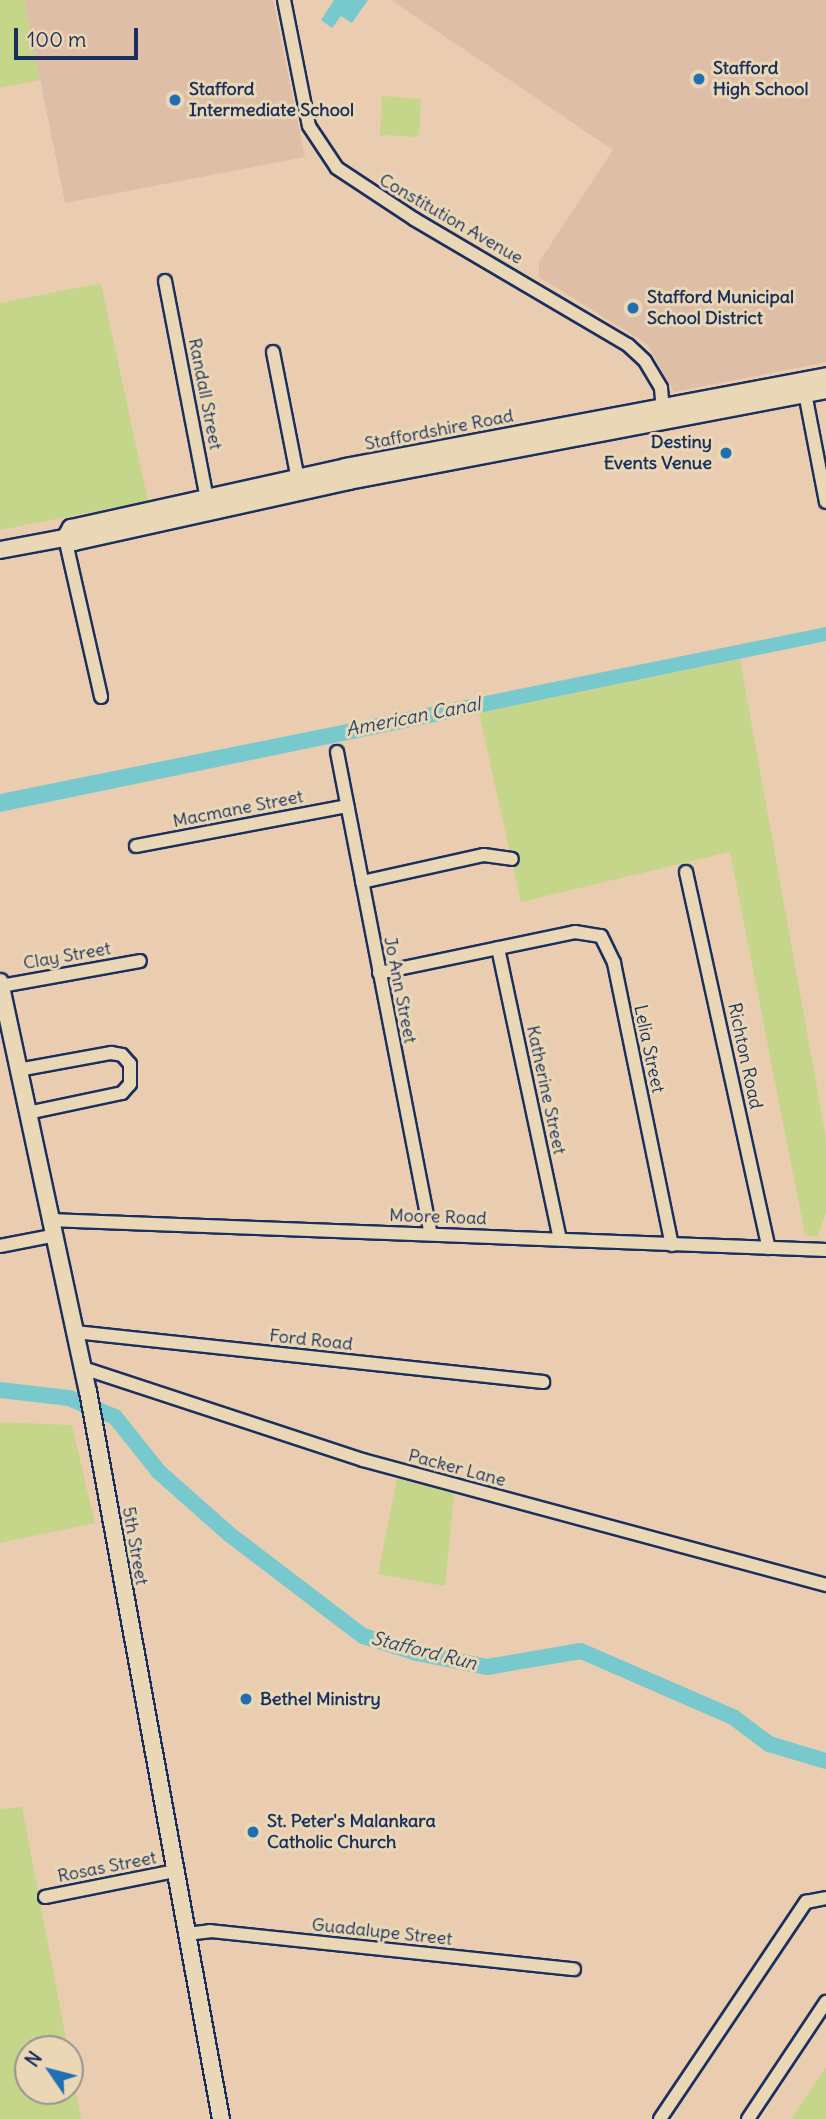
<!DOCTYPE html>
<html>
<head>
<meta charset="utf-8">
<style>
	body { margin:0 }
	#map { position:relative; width:826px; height:2119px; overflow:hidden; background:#eacdb0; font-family:Delius,sans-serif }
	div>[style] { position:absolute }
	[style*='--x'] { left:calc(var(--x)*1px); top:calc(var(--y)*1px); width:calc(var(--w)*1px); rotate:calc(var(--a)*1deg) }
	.built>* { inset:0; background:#dfbea8 }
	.green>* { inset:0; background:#c5d68a }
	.water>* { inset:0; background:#77c9ce }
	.river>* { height:16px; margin:-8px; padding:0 8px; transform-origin:8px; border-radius:8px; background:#77c9ce }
	.roads { filter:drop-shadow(2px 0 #1b2f5e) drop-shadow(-2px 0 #1b2f5e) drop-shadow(0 2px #1b2f5e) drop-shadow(0 -2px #1b2f5e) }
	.minor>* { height:12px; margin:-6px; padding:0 6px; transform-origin:6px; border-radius:6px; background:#e9d7b5 }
	.major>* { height:16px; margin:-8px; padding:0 8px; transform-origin:8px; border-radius:8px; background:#e9d7b5 }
	.dots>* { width:19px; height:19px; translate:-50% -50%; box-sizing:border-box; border:4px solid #e9d7b5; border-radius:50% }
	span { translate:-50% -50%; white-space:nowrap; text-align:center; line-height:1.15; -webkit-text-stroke:6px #e9d7b5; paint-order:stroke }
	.poi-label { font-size:18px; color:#1b2f5e; font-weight:700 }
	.left { translate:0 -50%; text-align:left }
	.right { translate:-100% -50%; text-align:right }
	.street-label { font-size:18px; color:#1b2f5e }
	.water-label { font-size:19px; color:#29466f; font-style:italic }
	.north { position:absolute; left:14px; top:2035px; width:70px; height:70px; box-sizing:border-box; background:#e9d7b5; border:2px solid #979492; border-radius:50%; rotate:305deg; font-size:19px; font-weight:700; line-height:28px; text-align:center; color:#1b2f5e }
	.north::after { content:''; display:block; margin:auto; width:24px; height:32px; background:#1f6fb2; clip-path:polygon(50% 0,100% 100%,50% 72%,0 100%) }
	.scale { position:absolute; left:14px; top:28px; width:124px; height:32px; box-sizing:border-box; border:4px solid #1b2f5e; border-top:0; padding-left:9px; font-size:21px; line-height:24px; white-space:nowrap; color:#1b2f5e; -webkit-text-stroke:5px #e9d7b5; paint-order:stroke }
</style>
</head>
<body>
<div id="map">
	<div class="built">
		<i style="clip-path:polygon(24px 0,273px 0,305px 157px,65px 203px)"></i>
		<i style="clip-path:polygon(391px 0,826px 0,826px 362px,674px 392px,647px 344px,539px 277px,539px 262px,613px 150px)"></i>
	</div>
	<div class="green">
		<i style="clip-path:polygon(0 0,24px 0,40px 80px,0 88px)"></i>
		<i style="clip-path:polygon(382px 96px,421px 99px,419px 137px,380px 135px)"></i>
		<i style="clip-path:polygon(101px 283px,148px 501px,0 530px,0 303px)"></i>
		<i style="clip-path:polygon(740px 659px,826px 1138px,826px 1214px,817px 1237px,805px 1235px,730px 852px,521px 902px,479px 713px)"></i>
		<i style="clip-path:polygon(0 1422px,72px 1425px,95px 1523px,0 1543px)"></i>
		<i style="clip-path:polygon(397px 1478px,454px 1493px,445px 1586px,378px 1574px)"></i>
		<i style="clip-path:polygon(22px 1807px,68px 2049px,28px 2049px,28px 2091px,70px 2091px,70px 2061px,81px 2119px,0 2119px,0 1809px)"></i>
		<i style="clip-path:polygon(826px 2067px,826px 2119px,791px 2119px)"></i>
	</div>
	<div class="water">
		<i style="clip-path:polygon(334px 0,368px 0,352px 23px,341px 16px,332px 28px,321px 20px)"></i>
		<i style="clip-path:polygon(826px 627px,826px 641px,0 812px,0 794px)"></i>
	</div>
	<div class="river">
		<i style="--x:0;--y:1390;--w:69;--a:6.6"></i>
		<i style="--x:69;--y:1398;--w:50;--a:22.4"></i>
		<i style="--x:115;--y:1417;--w:70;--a:51.3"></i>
		<i style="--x:159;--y:1472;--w:94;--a:41.5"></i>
		<i style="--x:229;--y:1534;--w:168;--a:37.3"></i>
		<i style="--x:363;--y:1636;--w:57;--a:17.5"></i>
		<i style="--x:417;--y:1653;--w:71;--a:11.3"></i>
		<i style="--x:487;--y:1667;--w:95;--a:-9.7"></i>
		<i style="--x:581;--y:1651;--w:166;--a:23.5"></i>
		<i style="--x:733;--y:1717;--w:45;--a:36.9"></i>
		<i style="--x:769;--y:1744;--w:59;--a:16.6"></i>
	</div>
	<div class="roads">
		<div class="minor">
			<i style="--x:284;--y:0;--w:128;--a:78.8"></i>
			<i style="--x:309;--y:126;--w:50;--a:56.3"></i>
			<i style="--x:337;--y:168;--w:92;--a:33.5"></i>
			<i style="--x:414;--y:219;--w:248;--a:30.5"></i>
			<i style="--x:628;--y:345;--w:23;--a:43"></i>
			<i style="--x:645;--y:361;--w:31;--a:59"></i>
			<i style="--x:661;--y:388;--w:25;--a:85"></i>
			<i style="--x:165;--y:281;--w:227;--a:79.1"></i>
			<i style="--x:273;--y:352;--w:129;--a:78.9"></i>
			<i style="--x:804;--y:388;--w:116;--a:79.1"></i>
			<i style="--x:65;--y:538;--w:163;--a:77.2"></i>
			<i style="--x:337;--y:752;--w:491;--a:79"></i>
			<i style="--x:136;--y:846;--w:215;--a:-10.7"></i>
			<i style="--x:686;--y:872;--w:385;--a:77.6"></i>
			<i style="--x:362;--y:882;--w:125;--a:-12.5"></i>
			<i style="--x:484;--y:855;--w:28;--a:8"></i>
			<i style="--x:498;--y:948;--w:298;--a:78"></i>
			<i style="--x:379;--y:973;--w:200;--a:-11.8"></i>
			<i style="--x:575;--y:932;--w:26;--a:9"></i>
			<i style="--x:601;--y:936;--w:30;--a:64"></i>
			<i style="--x:614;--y:963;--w:288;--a:78.4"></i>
			<i style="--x:1;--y:986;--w:141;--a:-10.2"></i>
			<i style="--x:18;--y:1070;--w:95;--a:-10.4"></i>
			<i style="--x:111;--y:1053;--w:11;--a:10"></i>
			<i style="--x:122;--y:1055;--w:12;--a:48"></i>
			<i style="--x:130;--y:1064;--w:20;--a:90"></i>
			<i style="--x:130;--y:1084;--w:12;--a:132"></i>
			<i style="--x:122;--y:1093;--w:96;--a:168"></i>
			<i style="--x:49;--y:1220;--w:778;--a:2.21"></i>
			<i style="--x:0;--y:1246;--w:53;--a:-10.9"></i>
			<i style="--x:75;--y:1332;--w:471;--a:6.1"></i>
			<i style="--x:83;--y:1368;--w:295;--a:18.2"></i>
			<i style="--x:363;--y:1460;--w:480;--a:15.1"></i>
			<i style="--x:45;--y:1897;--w:133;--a:-11.3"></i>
			<i style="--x:187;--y:1934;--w:23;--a:-7"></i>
			<i style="--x:210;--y:1931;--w:366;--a:6"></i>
			<i style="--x:660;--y:2119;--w:262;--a:-56.1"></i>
			<i style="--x:806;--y:1902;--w:20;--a:-11"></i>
			<i style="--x:748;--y:2119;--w:141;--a:-56.3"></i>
		</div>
		<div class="major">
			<i style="--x:65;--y:538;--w:12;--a:-59"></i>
			<i style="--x:71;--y:528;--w:282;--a:-12.5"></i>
			<i style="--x:346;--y:467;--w:489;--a:-10.7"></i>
			<i style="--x:0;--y:550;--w:66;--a:-10.5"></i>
			<i style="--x:65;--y:538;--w:10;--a:24"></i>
			<i style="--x:74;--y:542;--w:282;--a:-12.5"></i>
			<i style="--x:349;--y:481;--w:486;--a:-10.8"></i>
			<i style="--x:0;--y:982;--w:418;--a:77.9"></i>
			<i style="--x:88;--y:1391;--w:740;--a:79.65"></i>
		</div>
	</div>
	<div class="dots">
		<i style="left:699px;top:79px;background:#1f6fb2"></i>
		<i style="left:175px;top:100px;background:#1f6fb2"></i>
		<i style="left:633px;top:308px;background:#1f6fb2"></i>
		<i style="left:726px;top:453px;background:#1f6fb2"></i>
		<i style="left:246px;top:1699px;background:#1f6fb2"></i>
		<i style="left:253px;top:1832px;background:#1f6fb2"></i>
	</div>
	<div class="poi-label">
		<span class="left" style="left:713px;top:79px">Stafford<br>High School</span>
		<span class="left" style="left:189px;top:100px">Stafford<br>Intermediate School</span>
		<span class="left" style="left:647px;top:308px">Stafford Municipal<br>School District</span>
		<span class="right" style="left:712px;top:453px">Destiny<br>Events Venue</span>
		<span class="left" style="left:260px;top:1699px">Bethel Ministry</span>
		<span class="left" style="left:267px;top:1832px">St. Peter's Malankara<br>Catholic Church</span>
	</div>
	<div class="street-label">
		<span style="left:451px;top:219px;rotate:30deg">Constitution Avenue</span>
		<span style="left:205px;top:394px;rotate:79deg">Randall Street</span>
		<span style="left:439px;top:430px;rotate:-11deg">Staffordshire Road</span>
		<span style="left:238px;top:809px;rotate:-11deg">Macmane Street</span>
		<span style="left:67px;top:956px;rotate:-10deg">Clay Street</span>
		<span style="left:400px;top:990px;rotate:79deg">Jo Ann Street</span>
		<span style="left:649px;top:1049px;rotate:78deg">Lelia Street</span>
		<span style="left:745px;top:1056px;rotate:78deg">Richton Road</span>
		<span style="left:546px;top:1090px;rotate:78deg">Katherine Street</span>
		<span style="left:438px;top:1217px;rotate:2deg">Moore Road</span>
		<span style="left:311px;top:1340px;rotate:6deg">Ford Road</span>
		<span style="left:457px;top:1468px;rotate:15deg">Packer Lane</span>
		<span style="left:135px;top:1546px;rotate:80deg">5th Street</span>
		<span style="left:107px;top:1867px;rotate:-11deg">Rosas Street</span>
		<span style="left:382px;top:1932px;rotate:6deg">Guadalupe Street</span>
	</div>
	<div class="water-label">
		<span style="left:413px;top:717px;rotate:-11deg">American Canal</span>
		<span style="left:424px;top:1651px;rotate:14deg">Stafford Run</span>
	</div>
	<div class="north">N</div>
	<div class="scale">100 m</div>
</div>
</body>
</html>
